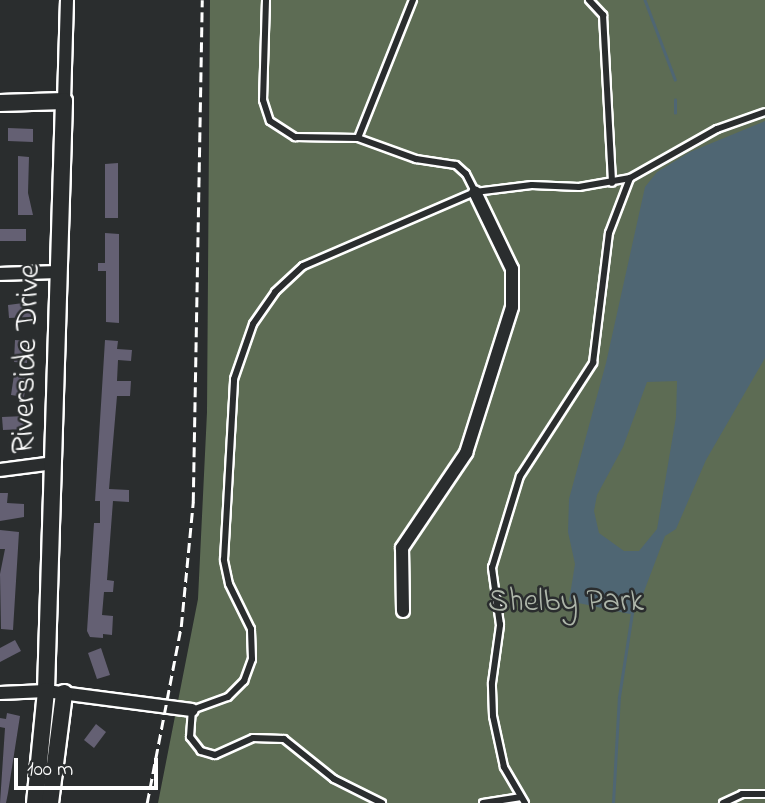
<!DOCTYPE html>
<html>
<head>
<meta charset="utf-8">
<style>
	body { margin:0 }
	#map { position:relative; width:765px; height:803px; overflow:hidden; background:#2a2d2e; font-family:"Indie Flower",sans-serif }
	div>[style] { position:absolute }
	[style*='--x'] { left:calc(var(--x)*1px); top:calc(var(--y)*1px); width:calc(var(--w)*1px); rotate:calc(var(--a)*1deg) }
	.green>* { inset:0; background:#5d6c54 }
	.water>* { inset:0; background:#4f6673 }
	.stream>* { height:2.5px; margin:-1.25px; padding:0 1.25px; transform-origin:1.25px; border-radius:1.25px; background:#4f6673 }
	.building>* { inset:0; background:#646073 }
	.roads { filter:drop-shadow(2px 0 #fff) drop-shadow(-2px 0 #fff) drop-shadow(0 2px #fff) drop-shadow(0 -2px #fff) }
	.lane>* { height:6px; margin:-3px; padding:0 3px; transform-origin:3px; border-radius:3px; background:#2a2d2e }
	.street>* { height:12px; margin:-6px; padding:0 6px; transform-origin:6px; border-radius:6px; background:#2a2d2e }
	.secondary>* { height:16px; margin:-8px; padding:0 8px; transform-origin:8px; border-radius:8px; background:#2a2d2e }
	.rail>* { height:2.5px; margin-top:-1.25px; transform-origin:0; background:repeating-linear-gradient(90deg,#fff 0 10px,transparent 0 15px) }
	span { translate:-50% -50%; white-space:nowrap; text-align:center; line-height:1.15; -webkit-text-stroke:5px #2a2d2e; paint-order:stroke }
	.street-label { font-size:32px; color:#fff }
	.park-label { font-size:32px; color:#aeb6aa }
	.scale { position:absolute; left:14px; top:758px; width:144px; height:32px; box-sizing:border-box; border:4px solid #fff; border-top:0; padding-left:9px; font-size:21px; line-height:24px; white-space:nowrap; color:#fff; -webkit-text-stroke:5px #2a2d2e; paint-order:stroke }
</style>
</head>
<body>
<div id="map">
	<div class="green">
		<i style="clip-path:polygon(210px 0,765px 0,765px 803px,158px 803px,198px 599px,207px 412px)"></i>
	</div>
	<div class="water">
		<i style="clip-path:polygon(evenodd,765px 121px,765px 358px,706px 460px,676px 529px,665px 536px,637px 610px,630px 614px,569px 601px,575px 564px,568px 532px,569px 499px,606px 363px,645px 187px,657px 172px,690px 152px,765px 121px,677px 381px,676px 417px,657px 529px,639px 551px,624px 551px,599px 533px,594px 511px,597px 495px,623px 447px,647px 382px,677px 381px)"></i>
	</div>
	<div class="stream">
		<i style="--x:645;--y:0;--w:85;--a:69.2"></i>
		<i style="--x:675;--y:113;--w:13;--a:-90"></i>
		<i style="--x:613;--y:803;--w:106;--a:-86.8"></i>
		<i style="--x:619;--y:697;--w:85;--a:-81.2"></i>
	</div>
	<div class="building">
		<i style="clip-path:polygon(8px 128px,33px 129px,33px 142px,8px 141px)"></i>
		<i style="clip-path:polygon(18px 156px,29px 157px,28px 193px,33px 215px,18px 215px)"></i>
		<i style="clip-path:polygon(118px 163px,118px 218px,105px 218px,105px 164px)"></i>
		<i style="clip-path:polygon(0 229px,26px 229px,26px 241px,0 241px)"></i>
		<i style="clip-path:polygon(105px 233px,119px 234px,119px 323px,106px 322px,106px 271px,98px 271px,98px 263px,105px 263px)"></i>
		<i style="clip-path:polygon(31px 302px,31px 317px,9px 318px,8px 305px)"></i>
		<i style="clip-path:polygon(15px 340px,28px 341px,27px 363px,14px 362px)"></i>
		<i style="clip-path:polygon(105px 340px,118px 341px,117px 349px,132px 350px,131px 361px,118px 360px,117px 381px,131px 381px,130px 396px,117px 396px,109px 489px,129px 490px,129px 502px,113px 501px,107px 580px,114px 581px,113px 592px,104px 592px,102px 615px,113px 616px,112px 635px,103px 634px,103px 638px,90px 637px,87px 631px,94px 523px,100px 523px,100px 501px,95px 501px)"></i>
		<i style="clip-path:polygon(14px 375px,27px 377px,24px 397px,11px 395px)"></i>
		<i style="clip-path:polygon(25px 416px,26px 429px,3px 430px,2px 417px)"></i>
		<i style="clip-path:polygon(0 493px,8px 493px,7px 503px,24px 504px,24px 517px,0 521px)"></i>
		<i style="clip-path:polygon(0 530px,19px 532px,13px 630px,1px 629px,0 574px,5px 549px,0 549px)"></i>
		<i style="clip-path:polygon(15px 640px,21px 651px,0 662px,0 648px)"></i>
		<i style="clip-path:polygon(101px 648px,110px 675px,97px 679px,88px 653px)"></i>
		<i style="clip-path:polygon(7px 713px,20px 716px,8px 793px,6px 803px,0 803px,5px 728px,0 727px,0 718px,6px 719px)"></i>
		<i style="clip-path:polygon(96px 724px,106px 732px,94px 748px,84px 740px)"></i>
	</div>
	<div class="roads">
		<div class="lane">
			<i style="--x:266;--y:0;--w:100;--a:91.7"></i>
			<i style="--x:263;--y:100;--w:22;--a:72"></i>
			<i style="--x:270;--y:121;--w:30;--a:33"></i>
			<i style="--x:295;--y:137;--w:63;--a:0.9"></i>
			<i style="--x:358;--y:138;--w:149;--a:-68.3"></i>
			<i style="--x:589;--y:0;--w:21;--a:47"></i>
			<i style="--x:603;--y:15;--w:168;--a:86.9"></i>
			<i style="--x:358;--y:138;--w:62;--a:19.9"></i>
			<i style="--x:416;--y:159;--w:40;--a:8.5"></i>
			<i style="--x:456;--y:165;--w:13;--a:42"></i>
			<i style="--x:466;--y:174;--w:20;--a:63"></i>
			<i style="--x:382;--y:803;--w:54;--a:-153.4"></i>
			<i style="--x:334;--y:779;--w:64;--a:-141.3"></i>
			<i style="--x:284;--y:739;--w:31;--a:-178"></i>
			<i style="--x:253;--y:738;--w:42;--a:155.9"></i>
			<i style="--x:215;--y:755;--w:15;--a:-164"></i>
			<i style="--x:201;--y:751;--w:18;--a:-128"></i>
			<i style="--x:190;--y:737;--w:27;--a:-86"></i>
			<i style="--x:192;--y:710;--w:38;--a:-20"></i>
			<i style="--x:228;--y:697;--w:23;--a:-45"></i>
			<i style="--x:244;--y:681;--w:23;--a:-70"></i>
			<i style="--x:252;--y:659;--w:30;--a:-92"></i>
			<i style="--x:251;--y:629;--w:50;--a:-116.1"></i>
			<i style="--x:229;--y:584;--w:25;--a:-102"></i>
			<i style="--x:224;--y:560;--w:181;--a:-86.8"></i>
			<i style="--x:234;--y:379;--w:58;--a:-70.9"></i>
			<i style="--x:253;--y:324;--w:39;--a:-55"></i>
			<i style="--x:275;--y:292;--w:38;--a:-43"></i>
			<i style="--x:303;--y:266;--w:187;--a:-23.3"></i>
			<i style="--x:475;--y:192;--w:57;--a:-7"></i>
			<i style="--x:532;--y:185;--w:47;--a:2.4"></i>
			<i style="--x:579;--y:187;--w:52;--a:-10"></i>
			<i style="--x:630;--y:178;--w:100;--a:-29.4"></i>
			<i style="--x:717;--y:129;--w:51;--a:-19.5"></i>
			<i style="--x:483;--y:803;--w:37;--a:-9"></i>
			<i style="--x:525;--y:803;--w:42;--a:-120.3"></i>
			<i style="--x:504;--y:767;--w:52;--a:-102.2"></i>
			<i style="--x:493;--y:716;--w:33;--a:-92"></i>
			<i style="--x:492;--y:683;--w:59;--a:-82.1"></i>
			<i style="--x:500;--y:625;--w:58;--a:-98"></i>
			<i style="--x:492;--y:568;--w:96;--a:-73.1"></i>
			<i style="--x:520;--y:476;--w:135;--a:-57.1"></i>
			<i style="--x:593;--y:363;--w:131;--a:-83"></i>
			<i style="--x:609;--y:233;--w:59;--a:-69.1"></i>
			<i style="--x:723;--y:803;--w:21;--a:-25"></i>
			<i style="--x:742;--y:794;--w:23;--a:0"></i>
		</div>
		<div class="street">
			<i style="--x:64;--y:101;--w:101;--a:-88.3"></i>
			<i style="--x:0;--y:274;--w:59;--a:-1.9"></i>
			<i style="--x:0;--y:470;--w:54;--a:-7.4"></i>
			<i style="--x:403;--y:611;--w:63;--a:-90.9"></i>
			<i style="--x:402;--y:548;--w:115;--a:-56"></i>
			<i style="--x:466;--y:453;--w:153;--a:-72.5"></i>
			<i style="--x:512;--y:307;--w:38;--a:-90"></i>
			<i style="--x:512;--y:269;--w:85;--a:-115.7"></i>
			<i style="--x:0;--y:693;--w:46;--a:-2.5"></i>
			<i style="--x:46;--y:691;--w:147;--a:7.4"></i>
		</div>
		<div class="secondary">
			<i style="--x:0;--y:103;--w:64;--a:-1.8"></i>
			<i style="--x:64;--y:101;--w:590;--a:91.75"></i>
			<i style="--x:46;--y:691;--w:113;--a:95.6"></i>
			<i style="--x:50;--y:803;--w:111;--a:-82.7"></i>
		</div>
	</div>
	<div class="rail">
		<i style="--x:147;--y:803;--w:179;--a:-79.1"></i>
		<i style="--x:181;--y:627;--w:126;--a:-84.5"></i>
		<i style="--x:193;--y:502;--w:502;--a:-88.97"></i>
	</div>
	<div class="street-label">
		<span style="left:28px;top:359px;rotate:-88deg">Riverside Drive</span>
	</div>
	<div class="park-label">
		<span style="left:566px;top:603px">Shelby Park</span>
	</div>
	<div class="scale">100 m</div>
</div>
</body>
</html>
